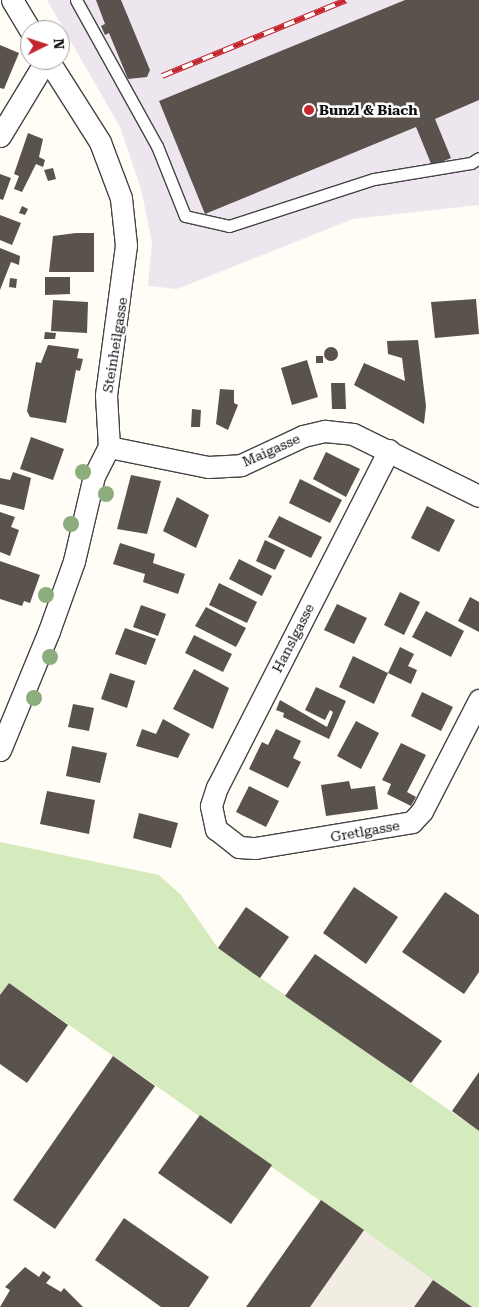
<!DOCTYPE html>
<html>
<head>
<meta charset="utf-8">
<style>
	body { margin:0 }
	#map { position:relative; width:479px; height:1307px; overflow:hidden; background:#fffdf5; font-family:"Roboto Serif",serif }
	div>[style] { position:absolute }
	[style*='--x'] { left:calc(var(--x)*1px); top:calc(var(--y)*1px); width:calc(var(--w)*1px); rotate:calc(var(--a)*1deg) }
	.industrial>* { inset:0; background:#eee6ef }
	.green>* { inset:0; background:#d5ebbd }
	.plaza>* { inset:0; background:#f1ede2 }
	.building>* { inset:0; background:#5a524d }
	.round { border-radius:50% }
	.roads { filter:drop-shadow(1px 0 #444) drop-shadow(-1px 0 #444) drop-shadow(0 1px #444) drop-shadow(0 -1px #444) }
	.lane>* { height:11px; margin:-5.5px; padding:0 5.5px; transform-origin:5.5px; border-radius:5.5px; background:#fff }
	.street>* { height:21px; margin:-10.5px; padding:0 10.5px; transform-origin:10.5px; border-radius:10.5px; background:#fff }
	.rail>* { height:5.5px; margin-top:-2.75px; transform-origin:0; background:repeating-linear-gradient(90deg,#fff 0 11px,#c4262e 0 22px); box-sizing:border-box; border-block:1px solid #c4262e }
	.trees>* { width:16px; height:16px; margin:-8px; border-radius:50%; background:#8dad7f }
	.dots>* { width:14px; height:14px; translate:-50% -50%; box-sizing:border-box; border:2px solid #fff; border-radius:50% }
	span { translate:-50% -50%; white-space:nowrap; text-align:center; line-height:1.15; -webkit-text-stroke:5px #fff; paint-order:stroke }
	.poi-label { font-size:14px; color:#111; font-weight:700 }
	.left { translate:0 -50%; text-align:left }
	.street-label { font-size:14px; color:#111 }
	.north { position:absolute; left:20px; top:20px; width:50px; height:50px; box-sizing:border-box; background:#fff; border:1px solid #a0a0a0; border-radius:50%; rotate:86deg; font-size:14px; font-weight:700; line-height:20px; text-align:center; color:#111 }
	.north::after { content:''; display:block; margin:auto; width:18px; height:22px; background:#c4262e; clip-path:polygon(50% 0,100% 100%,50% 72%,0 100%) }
</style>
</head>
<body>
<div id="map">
	<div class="industrial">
		<i style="clip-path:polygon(47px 0,479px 0,479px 205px,353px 219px,177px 289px,148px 286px,152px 242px,141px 189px,120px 127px)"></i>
	</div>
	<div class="green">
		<i style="clip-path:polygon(0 842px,159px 875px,181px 895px,218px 948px,479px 1131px,479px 1307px,472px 1307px,9px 983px,0 995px)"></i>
	</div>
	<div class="plaza">
		<i style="clip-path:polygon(364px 1230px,433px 1280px,414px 1307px,310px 1307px)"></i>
	</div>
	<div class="building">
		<i style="clip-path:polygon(96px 0,121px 0,150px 70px,147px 77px,128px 79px,109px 33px,105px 35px,101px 26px,105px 24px)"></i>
		<i style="clip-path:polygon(405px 0,479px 0,479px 100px,435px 119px,451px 158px,432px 166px,416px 127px,205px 214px,159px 101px)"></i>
		<i style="clip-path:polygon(0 45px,19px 53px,4px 89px,0 88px)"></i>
		<i style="clip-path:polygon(28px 133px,43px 139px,39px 157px,45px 160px,43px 167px,36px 164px,22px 192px,14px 189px,19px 176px,14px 174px)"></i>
		<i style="clip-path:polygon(53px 168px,56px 179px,48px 181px,44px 170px)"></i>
		<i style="clip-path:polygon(0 174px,11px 178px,3px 200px,0 199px)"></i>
		<i style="clip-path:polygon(22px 206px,28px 209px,25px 215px,19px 213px)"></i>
		<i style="clip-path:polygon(0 215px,21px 223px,12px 245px,0 240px)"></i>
		<i style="clip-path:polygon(76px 233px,94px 233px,94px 272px,49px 272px,53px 236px)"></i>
		<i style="clip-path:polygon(0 248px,20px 256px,19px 265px,11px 262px,0 290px)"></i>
		<i style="clip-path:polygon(45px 277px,70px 277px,70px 294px,45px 295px)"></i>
		<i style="clip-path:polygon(10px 278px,17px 279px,16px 288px,9px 287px)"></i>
		<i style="clip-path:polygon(476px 299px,479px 334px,435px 338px,431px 302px)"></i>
		<i style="clip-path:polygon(53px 300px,88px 302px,87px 333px,51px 331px)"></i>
		<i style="clip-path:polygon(45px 332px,56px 333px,55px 339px,44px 339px)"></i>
		<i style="clip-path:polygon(418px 340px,426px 406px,424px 424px,354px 385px,364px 363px,405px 381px,402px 358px,388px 354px,387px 341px)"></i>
		<i style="clip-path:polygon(48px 345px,79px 349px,77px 358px,83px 359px,80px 371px,76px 370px,66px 423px,30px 417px,27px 411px,36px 362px,41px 363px)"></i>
		<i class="round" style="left:324px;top:347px;width:14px;height:14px"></i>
		<i style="clip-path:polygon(316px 356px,323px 356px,323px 363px,316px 363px)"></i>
		<i style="clip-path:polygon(307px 360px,318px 397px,292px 405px,281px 368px)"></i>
		<i style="clip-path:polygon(331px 383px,345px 383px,346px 409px,332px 409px)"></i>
		<i style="clip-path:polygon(220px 389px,234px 390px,234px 403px,238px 405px,228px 430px,216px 424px)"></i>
		<i style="clip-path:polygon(192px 409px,201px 410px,200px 427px,191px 427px)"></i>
		<i style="clip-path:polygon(31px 437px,64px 449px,53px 480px,20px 469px)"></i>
		<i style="clip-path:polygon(326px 452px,360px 469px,346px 497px,313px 479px)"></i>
		<i style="clip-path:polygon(13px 472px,31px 478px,24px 510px,0 504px,0 478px,10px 480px)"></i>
		<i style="clip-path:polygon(131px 475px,161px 481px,147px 534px,117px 529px)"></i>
		<i style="clip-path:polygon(300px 479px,342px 500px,330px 523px,289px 503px)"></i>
		<i style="clip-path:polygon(177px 497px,209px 515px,196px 548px,163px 531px)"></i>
		<i style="clip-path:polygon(427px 506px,455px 520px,439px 552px,411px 538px)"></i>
		<i style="clip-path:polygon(0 512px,15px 517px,11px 527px,19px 530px,10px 556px,0 552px)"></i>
		<i style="clip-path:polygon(279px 516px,322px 537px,311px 558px,268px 537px)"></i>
		<i style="clip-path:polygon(265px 540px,285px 550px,275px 570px,256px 561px)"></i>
		<i style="clip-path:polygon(120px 543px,155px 554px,153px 563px,185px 574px,178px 594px,143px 582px,145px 574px,113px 564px)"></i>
		<i style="clip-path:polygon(239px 559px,272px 576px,262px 596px,229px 579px)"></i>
		<i style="clip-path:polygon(0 561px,40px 575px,30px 603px,24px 601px,22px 606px,0 599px)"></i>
		<i style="clip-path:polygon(219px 583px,257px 602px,247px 623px,209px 605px)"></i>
		<i style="clip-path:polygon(400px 592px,420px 602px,404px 635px,384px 625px)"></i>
		<i style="clip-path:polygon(470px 597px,479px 602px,479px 632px,458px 621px)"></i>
		<i style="clip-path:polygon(337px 604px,367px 618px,354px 644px,324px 630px)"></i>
		<i style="clip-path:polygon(141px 605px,166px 614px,158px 636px,133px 627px)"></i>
		<i style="clip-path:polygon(206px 607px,246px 628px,236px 647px,195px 626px)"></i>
		<i style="clip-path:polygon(426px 611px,464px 631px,451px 657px,412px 637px)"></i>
		<i style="clip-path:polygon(125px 628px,156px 639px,146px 665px,115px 654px)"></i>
		<i style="clip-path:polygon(194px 635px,232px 654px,223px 672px,185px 653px)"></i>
		<i style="clip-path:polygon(400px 647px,414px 654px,408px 666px,417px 670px,411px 684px,388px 673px)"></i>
		<i style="clip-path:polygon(353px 656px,388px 673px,374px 704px,339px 687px)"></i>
		<i style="clip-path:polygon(194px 669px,229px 688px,213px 729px,173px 709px)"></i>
		<i style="clip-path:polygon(110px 673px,135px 681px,127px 708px,101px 699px)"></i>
		<i style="clip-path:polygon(316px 687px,346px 701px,329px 739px,283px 717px,284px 713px,276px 710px,280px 700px,327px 727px,333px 712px,330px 710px,325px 720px,305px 710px)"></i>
		<i style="clip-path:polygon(422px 692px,453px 707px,441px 731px,411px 716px)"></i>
		<i style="clip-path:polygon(73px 704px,94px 708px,89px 731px,68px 727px)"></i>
		<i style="clip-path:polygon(163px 719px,190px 734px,178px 758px,136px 746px,142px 729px,156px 734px)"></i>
		<i style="clip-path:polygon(356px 721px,379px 733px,361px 769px,337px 756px)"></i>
		<i style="clip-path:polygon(276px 729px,301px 741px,293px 758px,301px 762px,288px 788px,249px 769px,262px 742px,268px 745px)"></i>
		<i style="clip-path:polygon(401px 743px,426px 755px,407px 792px,416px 797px,411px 806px,387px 794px,391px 784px,382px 780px)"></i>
		<i style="clip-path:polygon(72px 746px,107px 753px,100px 783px,66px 776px)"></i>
		<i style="clip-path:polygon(349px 781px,351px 789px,375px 786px,378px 809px,326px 816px,321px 785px)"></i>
		<i style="clip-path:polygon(249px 786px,279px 801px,266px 827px,236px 812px)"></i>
		<i style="clip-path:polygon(47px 791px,95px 800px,89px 834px,40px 824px)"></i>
		<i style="clip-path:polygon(139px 813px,178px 823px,171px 848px,133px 838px)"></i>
		<i style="clip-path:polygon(354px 887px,398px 917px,366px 964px,323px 933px)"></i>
		<i style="clip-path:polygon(445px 892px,479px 915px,479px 972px,464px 994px,402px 952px)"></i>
		<i style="clip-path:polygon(246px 907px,289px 937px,260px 978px,218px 948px)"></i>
		<i style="clip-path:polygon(315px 954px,442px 1041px,411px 1083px,285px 996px)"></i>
		<i style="clip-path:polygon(9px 983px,68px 1025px,27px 1083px,0 1064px,0 995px)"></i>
		<i style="clip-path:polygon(113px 1056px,155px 1086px,55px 1229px,13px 1200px)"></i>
		<i style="clip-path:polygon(479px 1072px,479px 1131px,452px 1111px)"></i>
		<i style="clip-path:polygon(200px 1115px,272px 1165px,231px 1224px,158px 1173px)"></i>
		<i style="clip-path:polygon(321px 1200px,364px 1230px,310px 1307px,246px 1307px)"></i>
		<i style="clip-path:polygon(124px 1218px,209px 1277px,189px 1307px,161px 1307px,95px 1260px)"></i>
		<i style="clip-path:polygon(25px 1267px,39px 1277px,43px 1271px,51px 1277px,46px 1283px,61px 1292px,64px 1288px,83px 1307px,0 1307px,10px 1290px,5px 1287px)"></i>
		<i style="clip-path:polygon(433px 1280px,472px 1307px,414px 1307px)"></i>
	</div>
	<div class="roads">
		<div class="lane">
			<i style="--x:76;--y:0;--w:167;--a:61"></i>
			<i style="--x:157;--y:146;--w:75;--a:68.2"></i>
			<i style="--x:185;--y:216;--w:45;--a:12.8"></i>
			<i style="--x:229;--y:226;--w:152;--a:-18"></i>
			<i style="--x:374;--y:179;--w:98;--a:-9.4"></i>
			<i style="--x:471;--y:163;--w:9;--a:-32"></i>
		</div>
		<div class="street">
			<i style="--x:12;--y:0;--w:35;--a:59"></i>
			<i style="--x:0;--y:136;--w:89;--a:-58.8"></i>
			<i style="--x:109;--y:447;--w:101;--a:11.4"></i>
			<i style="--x:208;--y:467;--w:33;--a:-3"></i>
			<i style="--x:241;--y:465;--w:68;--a:-25.1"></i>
			<i style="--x:303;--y:436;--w:23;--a:-13"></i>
			<i style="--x:325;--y:431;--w:28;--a:6"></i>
			<i style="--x:353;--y:434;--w:140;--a:26.2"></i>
			<i style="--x:389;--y:450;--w:378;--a:117"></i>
			<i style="--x:217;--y:787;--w:20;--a:108"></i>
			<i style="--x:211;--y:806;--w:24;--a:78"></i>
			<i style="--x:216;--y:829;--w:29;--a:38"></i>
			<i style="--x:239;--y:847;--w:16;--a:4"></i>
			<i style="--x:255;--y:848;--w:159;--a:-9.4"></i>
			<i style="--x:412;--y:822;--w:15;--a:-48"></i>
			<i style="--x:422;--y:811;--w:125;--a:-62.8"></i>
			<i style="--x:0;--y:750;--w:129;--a:-67.6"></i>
			<i style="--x:49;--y:631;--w:74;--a:-70.3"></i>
			<i style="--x:74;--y:561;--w:87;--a:-76.8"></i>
			<i style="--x:94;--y:476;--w:33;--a:-63"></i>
			<i style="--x:109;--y:447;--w:52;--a:-93.3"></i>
			<i style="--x:106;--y:395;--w:151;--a:-82.4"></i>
			<i style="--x:126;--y:245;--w:47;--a:-96.1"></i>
			<i style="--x:121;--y:198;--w:60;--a:-110.6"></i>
			<i style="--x:100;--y:142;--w:97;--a:-122.4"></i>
		</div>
	</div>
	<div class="rail">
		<i style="--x:162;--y:76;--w:199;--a:-22.4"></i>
	</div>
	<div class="trees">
		<i style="left:83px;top:472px"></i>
		<i style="left:106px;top:494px"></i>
		<i style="left:71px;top:524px"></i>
		<i style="left:46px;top:595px"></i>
		<i style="left:50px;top:657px"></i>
		<i style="left:34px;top:698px"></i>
	</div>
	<div class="dots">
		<i style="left:309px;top:110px;background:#c4262e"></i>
	</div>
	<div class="poi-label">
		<span class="left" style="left:319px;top:110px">Bunzl &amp; Biach</span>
	</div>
	<div class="street-label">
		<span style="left:115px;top:345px;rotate:-81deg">Steinheilgasse</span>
		<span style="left:271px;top:450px;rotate:-24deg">Maigasse</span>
		<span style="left:293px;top:638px;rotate:-63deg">Hanslgasse</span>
		<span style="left:365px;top:831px;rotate:-10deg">Gretlgasse</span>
	</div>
	<div class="north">N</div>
</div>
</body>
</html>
